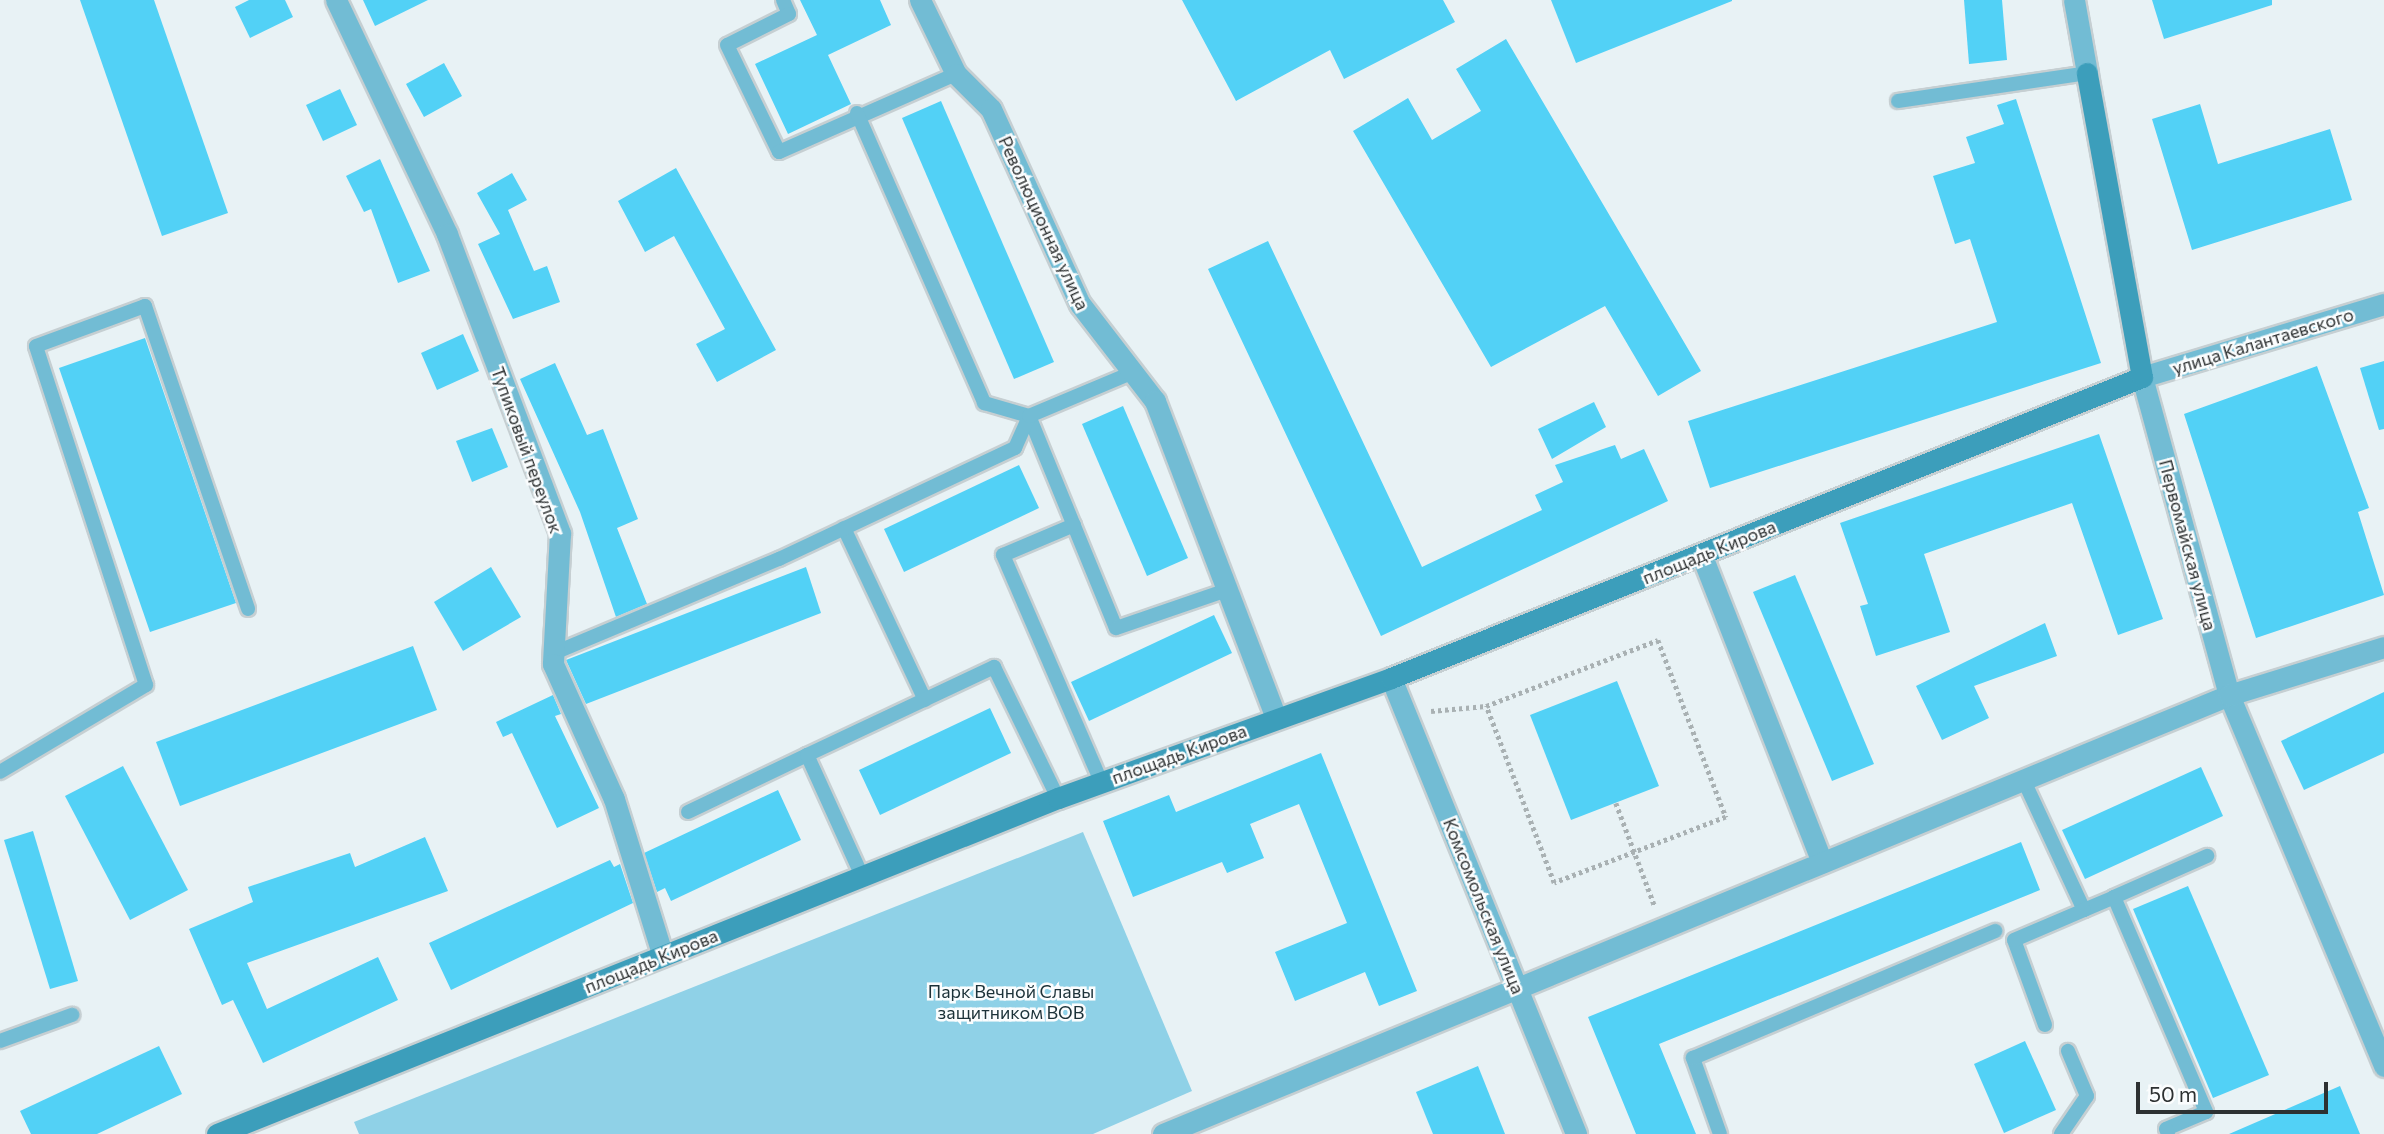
<!DOCTYPE html>
<html>
<head>
<meta charset="utf-8">
<style>
	body { margin:0 }
	#map { position:relative; width:2384px; height:1134px; overflow:hidden; background:#e8f2f5; font-family:Commissioner,sans-serif }
	div>[style] { position:absolute }
	[style*='--x'] { left:calc(var(--x)*1px); top:calc(var(--y)*1px); width:calc(var(--w)*1px); rotate:calc(var(--a)*1deg) }
	.green>* { inset:0; background:#8fd1e7 }
	.building>* { inset:0; background:#52d1f6 }
	.path>* { height:4.5px; margin-top:-2.25px; transform-origin:0; background:repeating-linear-gradient(90deg,#a9b1b3 0 3.5px,transparent 0 7px) }
	.roads { filter:drop-shadow(2px 0 #c6cfd2) drop-shadow(-2px 0 #c6cfd2) drop-shadow(0 2px #c6cfd2) drop-shadow(0 -2px #c6cfd2) }
	.service>* { height:14px; margin:-7px; padding:0 7px; transform-origin:7px; border-radius:7px; background:#72bcd4 }
	.pedestrian>* { height:21px; margin:-10.5px; padding:0 10.5px; transform-origin:10.5px; border-radius:10.5px; background:#72bcd4 }
	.minor>* { height:21px; margin:-10.5px; padding:0 10.5px; transform-origin:10.5px; border-radius:10.5px; background:#72bcd4 }
	.tertiary>* { height:21px; margin:-10.5px; padding:0 10.5px; transform-origin:10.5px; border-radius:10.5px; background:#72bcd4 }
	.secondary>* { height:21px; margin:-10.5px; padding:0 10.5px; transform-origin:10.5px; border-radius:10.5px; background:#3c9ebb }
	span { translate:-50% -50%; white-space:nowrap; text-align:center; line-height:1.15; -webkit-text-stroke:5px #fbfdfe; paint-order:stroke }
	.street-label { font-size:18px; color:#2d3132 }
	.park-label { font-size:18px; color:#1c3239 }
	.scale { position:absolute; left:2136px; top:1082px; width:192px; height:32px; box-sizing:border-box; border:4px solid #2d3132; border-top:0; padding-left:9px; font-size:21px; line-height:24px; white-space:nowrap; color:#2d3132; -webkit-text-stroke:5px #fbfdfe; paint-order:stroke }
</style>
</head>
<body>
<div id="map">
	<div class="green">
		<i style="clip-path:polygon(1083px 832px,1192px 1091px,1093px 1134px,359px 1134px,354px 1122px)"></i>
	</div>
	<div class="building">
		<i style="clip-path:polygon(80px 0,154px 0,228px 213px,162px 236px)"></i>
		<i style="clip-path:polygon(249px 0,285px 0,293px 17px,250px 38px,235px 7px)"></i>
		<i style="clip-path:polygon(363px 0,428px 0,375px 26px)"></i>
		<i style="clip-path:polygon(800px 0,880px 0,891px 25px,828px 55px,851px 104px,788px 134px,755px 64px,817px 35px)"></i>
		<i style="clip-path:polygon(1182px 0,1443px 0,1455px 22px,1344px 79px,1330px 50px,1236px 101px)"></i>
		<i style="clip-path:polygon(1551px 0,1732px 0,1732px 1px,1576px 63px)"></i>
		<i style="clip-path:polygon(1964px 0,2002px 0,2007px 60px,1969px 64px)"></i>
		<i style="clip-path:polygon(2152px 0,2272px 0,2272px 5px,2164px 39px)"></i>
		<i style="clip-path:polygon(1506px 39px,1701px 371px,1658px 396px,1605px 306px,1491px 367px,1353px 131px,1408px 98px,1432px 140px,1481px 111px,1456px 69px)"></i>
		<i style="clip-path:polygon(444px 63px,462px 96px,424px 117px,406px 84px)"></i>
		<i style="clip-path:polygon(340px 89px,357px 125px,323px 141px,306px 105px)"></i>
		<i style="clip-path:polygon(2016px 99px,2101px 363px,1710px 488px,1688px 421px,1997px 322px,1970px 239px,1955px 244px,1933px 176px,1975px 163px,1966px 137px,2004px 124px,1997px 105px)"></i>
		<i style="clip-path:polygon(941px 101px,1054px 362px,1014px 379px,902px 118px)"></i>
		<i style="clip-path:polygon(2200px 104px,2218px 164px,2330px 129px,2352px 200px,2192px 250px,2152px 119px)"></i>
		<i style="clip-path:polygon(380px 159px,430px 271px,398px 283px,371px 209px,364px 212px,346px 176px)"></i>
		<i style="clip-path:polygon(676px 168px,776px 350px,717px 382px,696px 344px,725px 329px,674px 236px,645px 252px,618px 201px)"></i>
		<i style="clip-path:polygon(512px 173px,527px 200px,508px 210px,534px 271px,547px 266px,560px 302px,513px 319px,478px 244px,500px 234px,477px 193px)"></i>
		<i style="clip-path:polygon(1268px 241px,1422px 567px,1542px 510px,1535px 495px,1563px 482px,1555px 465px,1615px 445px,1621px 459px,1644px 449px,1668px 501px,1381px 636px,1208px 269px)"></i>
		<i style="clip-path:polygon(463px 334px,479px 371px,437px 390px,421px 353px)"></i>
		<i style="clip-path:polygon(145px 338px,236px 603px,150px 632px,59px 368px)"></i>
		<i style="clip-path:polygon(2384px 361px,2384px 429px,2379px 430px,2360px 368px)"></i>
		<i style="clip-path:polygon(555px 363px,587px 435px,603px 429px,638px 519px,617px 528px,647px 604px,616px 617px,580px 512px,520px 379px)"></i>
		<i style="clip-path:polygon(2317px 366px,2369px 508px,2358px 512px,2384px 595px,2256px 638px,2184px 414px)"></i>
		<i style="clip-path:polygon(1594px 402px,1606px 427px,1552px 459px,1538px 429px)"></i>
		<i style="clip-path:polygon(1123px 406px,1188px 558px,1147px 576px,1082px 424px)"></i>
		<i style="clip-path:polygon(492px 428px,508px 467px,472px 482px,456px 441px)"></i>
		<i style="clip-path:polygon(2099px 434px,2163px 619px,2118px 635px,2072px 503px,1924px 554px,1950px 632px,1876px 656px,1860px 606px,1868px 604px,1840px 523px)"></i>
		<i style="clip-path:polygon(1019px 465px,1039px 508px,904px 572px,884px 529px)"></i>
		<i style="clip-path:polygon(491px 567px,521px 617px,463px 651px,434px 602px)"></i>
		<i style="clip-path:polygon(806px 567px,821px 613px,586px 704px,566px 660px)"></i>
		<i style="clip-path:polygon(1795px 575px,1874px 764px,1832px 781px,1753px 592px)"></i>
		<i style="clip-path:polygon(1214px 615px,1232px 653px,1089px 721px,1071px 682px)"></i>
		<i style="clip-path:polygon(2045px 623px,2057px 656px,1974px 686px,1989px 718px,1942px 740px,1916px 686px)"></i>
		<i style="clip-path:polygon(413px 646px,437px 710px,180px 806px,156px 742px)"></i>
		<i style="clip-path:polygon(1617px 681px,1659px 786px,1571px 820px,1530px 715px)"></i>
		<i style="clip-path:polygon(2384px 692px,2384px 753px,2304px 790px,2281px 741px)"></i>
		<i style="clip-path:polygon(553px 695px,561px 714px,555px 716px,599px 808px,557px 828px,512px 733px,503px 737px,496px 722px)"></i>
		<i style="clip-path:polygon(990px 708px,1011px 753px,880px 815px,859px 770px)"></i>
		<i style="clip-path:polygon(1321px 753px,1417px 991px,1379px 1006px,1365px 972px,1295px 1001px,1275px 952px,1347px 923px,1299px 804px,1250px 824px,1264px 858px,1227px 873px,1222px 862px,1133px 897px,1103px 821px,1169px 795px,1176px 812px)"></i>
		<i style="clip-path:polygon(123px 766px,188px 890px,130px 920px,65px 796px)"></i>
		<i style="clip-path:polygon(2201px 767px,2223px 816px,2085px 879px,2062px 830px)"></i>
		<i style="clip-path:polygon(778px 790px,801px 840px,671px 901px,665px 888px,657px 892px,644px 853px)"></i>
		<i style="clip-path:polygon(33px 831px,78px 981px,50px 989px,4px 840px)"></i>
		<i style="clip-path:polygon(425px 837px,448px 891px,247px 963px,267px 1009px,378px 957px,398px 1000px,263px 1063px,233px 1000px,222px 1005px,189px 929px,253px 902px,248px 887px,350px 853px,355px 867px)"></i>
		<i style="clip-path:polygon(2021px 842px,2040px 890px,1659px 1044px,1696px 1134px,1636px 1134px,1588px 1017px)"></i>
		<i style="clip-path:polygon(610px 860px,614px 867px,620px 864px,633px 903px,451px 990px,429px 943px)"></i>
		<i style="clip-path:polygon(2188px 886px,2269px 1075px,2213px 1098px,2133px 909px)"></i>
		<i style="clip-path:polygon(2025px 1041px,2056px 1110px,2004px 1133px,1974px 1064px)"></i>
		<i style="clip-path:polygon(159px 1046px,182px 1094px,97px 1134px,31px 1134px,20px 1111px)"></i>
		<i style="clip-path:polygon(1478px 1066px,1505px 1134px,1433px 1134px,1416px 1092px)"></i>
		<i style="clip-path:polygon(2340px 1086px,2360px 1134px,2229px 1134px)"></i>
	</div>
	<div class="path">
		<i style="--x:1431;--y:711;--w:55;--a:-5.2"></i>
		<i style="--x:1486;--y:706;--w:184;--a:-21"></i>
		<i style="--x:1658;--y:640;--w:190;--a:69"></i>
		<i style="--x:1726;--y:817;--w:184;--a:159"></i>
		<i style="--x:1554;--y:883;--w:190;--a:-111"></i>
		<i style="--x:1616;--y:803;--w:111;--a:69.4"></i>
	</div>
	<div class="roads">
		<div class="service">
			<i style="--x:783;--y:0;--w:15;--a:67"></i>
			<i style="--x:789;--y:14;--w:69;--a:153.4"></i>
			<i style="--x:727;--y:45;--w:119;--a:64.1"></i>
			<i style="--x:779;--y:152;--w:193;--a:-23.8"></i>
			<i style="--x:1898;--y:101;--w:191;--a:-8.4"></i>
			<i style="--x:857;--y:113;--w:317;--a:66.3"></i>
			<i style="--x:984;--y:403;--w:47;--a:16.1"></i>
			<i style="--x:1029;--y:416;--w:229;--a:67.7"></i>
			<i style="--x:1116;--y:628;--w:120;--a:-18.9"></i>
			<i style="--x:1074;--y:525;--w:77;--a:157.1"></i>
			<i style="--x:1003;--y:555;--w:247;--a:66.6"></i>
			<i style="--x:844;--y:528;--w:190;--a:64.8"></i>
			<i style="--x:554;--y:653;--w:244;--a:-22.7"></i>
			<i style="--x:779;--y:559;--w:261;--a:-25.2"></i>
			<i style="--x:1015;--y:448;--w:35;--a:-66"></i>
			<i style="--x:1029;--y:416;--w:108;--a:-22.8"></i>
			<i style="--x:0;--y:772;--w:170;--a:-30.8"></i>
			<i style="--x:146;--y:685;--w:356;--a:-108"></i>
			<i style="--x:36;--y:346;--w:116;--a:-20.2"></i>
			<i style="--x:145;--y:306;--w:320;--a:71.2"></i>
			<i style="--x:2025;--y:783;--w:140;--a:65.1"></i>
			<i style="--x:2084;--y:910;--w:33;--a:-23"></i>
			<i style="--x:2114;--y:897;--w:234;--a:66.8"></i>
			<i style="--x:2206;--y:1112;--w:43;--a:157"></i>
			<i style="--x:2166;--y:1129;--w:5;--a:68"></i>
			<i style="--x:688;--y:812;--w:132;--a:-25.6"></i>
			<i style="--x:862;--y:876;--w:133;--a:-114.4"></i>
			<i style="--x:807;--y:755;--w:207;--a:-25.2"></i>
			<i style="--x:994;--y:667;--w:146;--a:64"></i>
			<i style="--x:2114;--y:897;--w:102;--a:-23.8"></i>
			<i style="--x:2045;--y:1025;--w:90;--a:-110"></i>
			<i style="--x:2014;--y:940;--w:76;--a:-23.2"></i>
			<i style="--x:0;--y:1041;--w:77;--a:-19.9"></i>
			<i style="--x:1720;--y:1134;--w:81;--a:-109.6"></i>
			<i style="--x:1693;--y:1058;--w:328;--a:-22.8"></i>
			<i style="--x:2061;--y:1134;--w:46;--a:-55.6"></i>
			<i style="--x:2087;--y:1096;--w:49;--a:-112.9"></i>
		</div>
		<div class="pedestrian">
			<i style="--x:2229;--y:695;--w:402;--a:67.3"></i>
		</div>
		<div class="minor">
			<i style="--x:336;--y:0;--w:259;--a:64.6"></i>
			<i style="--x:447;--y:234;--w:320;--a:69.3"></i>
			<i style="--x:560;--y:533;--w:131;--a:93.1"></i>
			<i style="--x:553;--y:664;--w:148;--a:65.7"></i>
			<i style="--x:614;--y:799;--w:164;--a:72.7"></i>
			<i style="--x:920;--y:0;--w:82;--a:64.1"></i>
			<i style="--x:956;--y:74;--w:49;--a:45"></i>
			<i style="--x:991;--y:109;--w:214;--a:65.5"></i>
			<i style="--x:1080;--y:304;--w:123;--a:52.3"></i>
			<i style="--x:1155;--y:401;--w:339;--a:69.1"></i>
			<i style="--x:2142;--y:377;--w:330;--a:74.7"></i>
			<i style="--x:1702;--y:556;--w:329;--a:68.6"></i>
			<i style="--x:1391;--y:678;--w:492;--a:67.9"></i>
			<i style="--x:1163;--y:1134;--w:1153;--a:-22.38"></i>
			<i style="--x:2229;--y:695;--w:162;--a:-17.2"></i>
		</div>
		<div class="tertiary">
			<i style="--x:2074;--y:0;--w:74;--a:79.9"></i>
			<i style="--x:2142;--y:377;--w:253;--a:-16.8"></i>
		</div>
		<div class="secondary">
			<i style="--x:217;--y:1134;--w:906;--a:-21.78"></i>
			<i style="--x:1058;--y:798;--w:354;--a:-19.8"></i>
			<i style="--x:1391;--y:678;--w:809;--a:-21.84"></i>
			<i style="--x:2142;--y:377;--w:309;--a:-100.3"></i>
		</div>
	</div>
	<div class="street-label">
		<span style="left:1044px;top:223px;rotate:65deg">Революционная улица</span>
		<span style="left:2263px;top:341px;rotate:-17deg">улица Калантаевского</span>
		<span style="left:527px;top:450px;rotate:70deg">Тупиковый переулок</span>
		<span style="left:2188px;top:545px;rotate:75deg">Первомайская улица</span>
		<span style="left:1709px;top:552px;rotate:-22deg">площадь Кирова</span>
		<span style="left:1179px;top:754px;rotate:-20deg">площадь Кирова</span>
		<span style="left:1484px;top:906px;rotate:68deg">Комсомольская улица</span>
		<span style="left:651px;top:961px;rotate:-22deg">площадь Кирова</span>
	</div>
	<div class="park-label">
		<span style="left:1011px;top:1002px">Парк Вечной Славы<br>защитником ВОВ</span>
	</div>
	<div class="scale">50 m</div>
</div>
</body>
</html>
